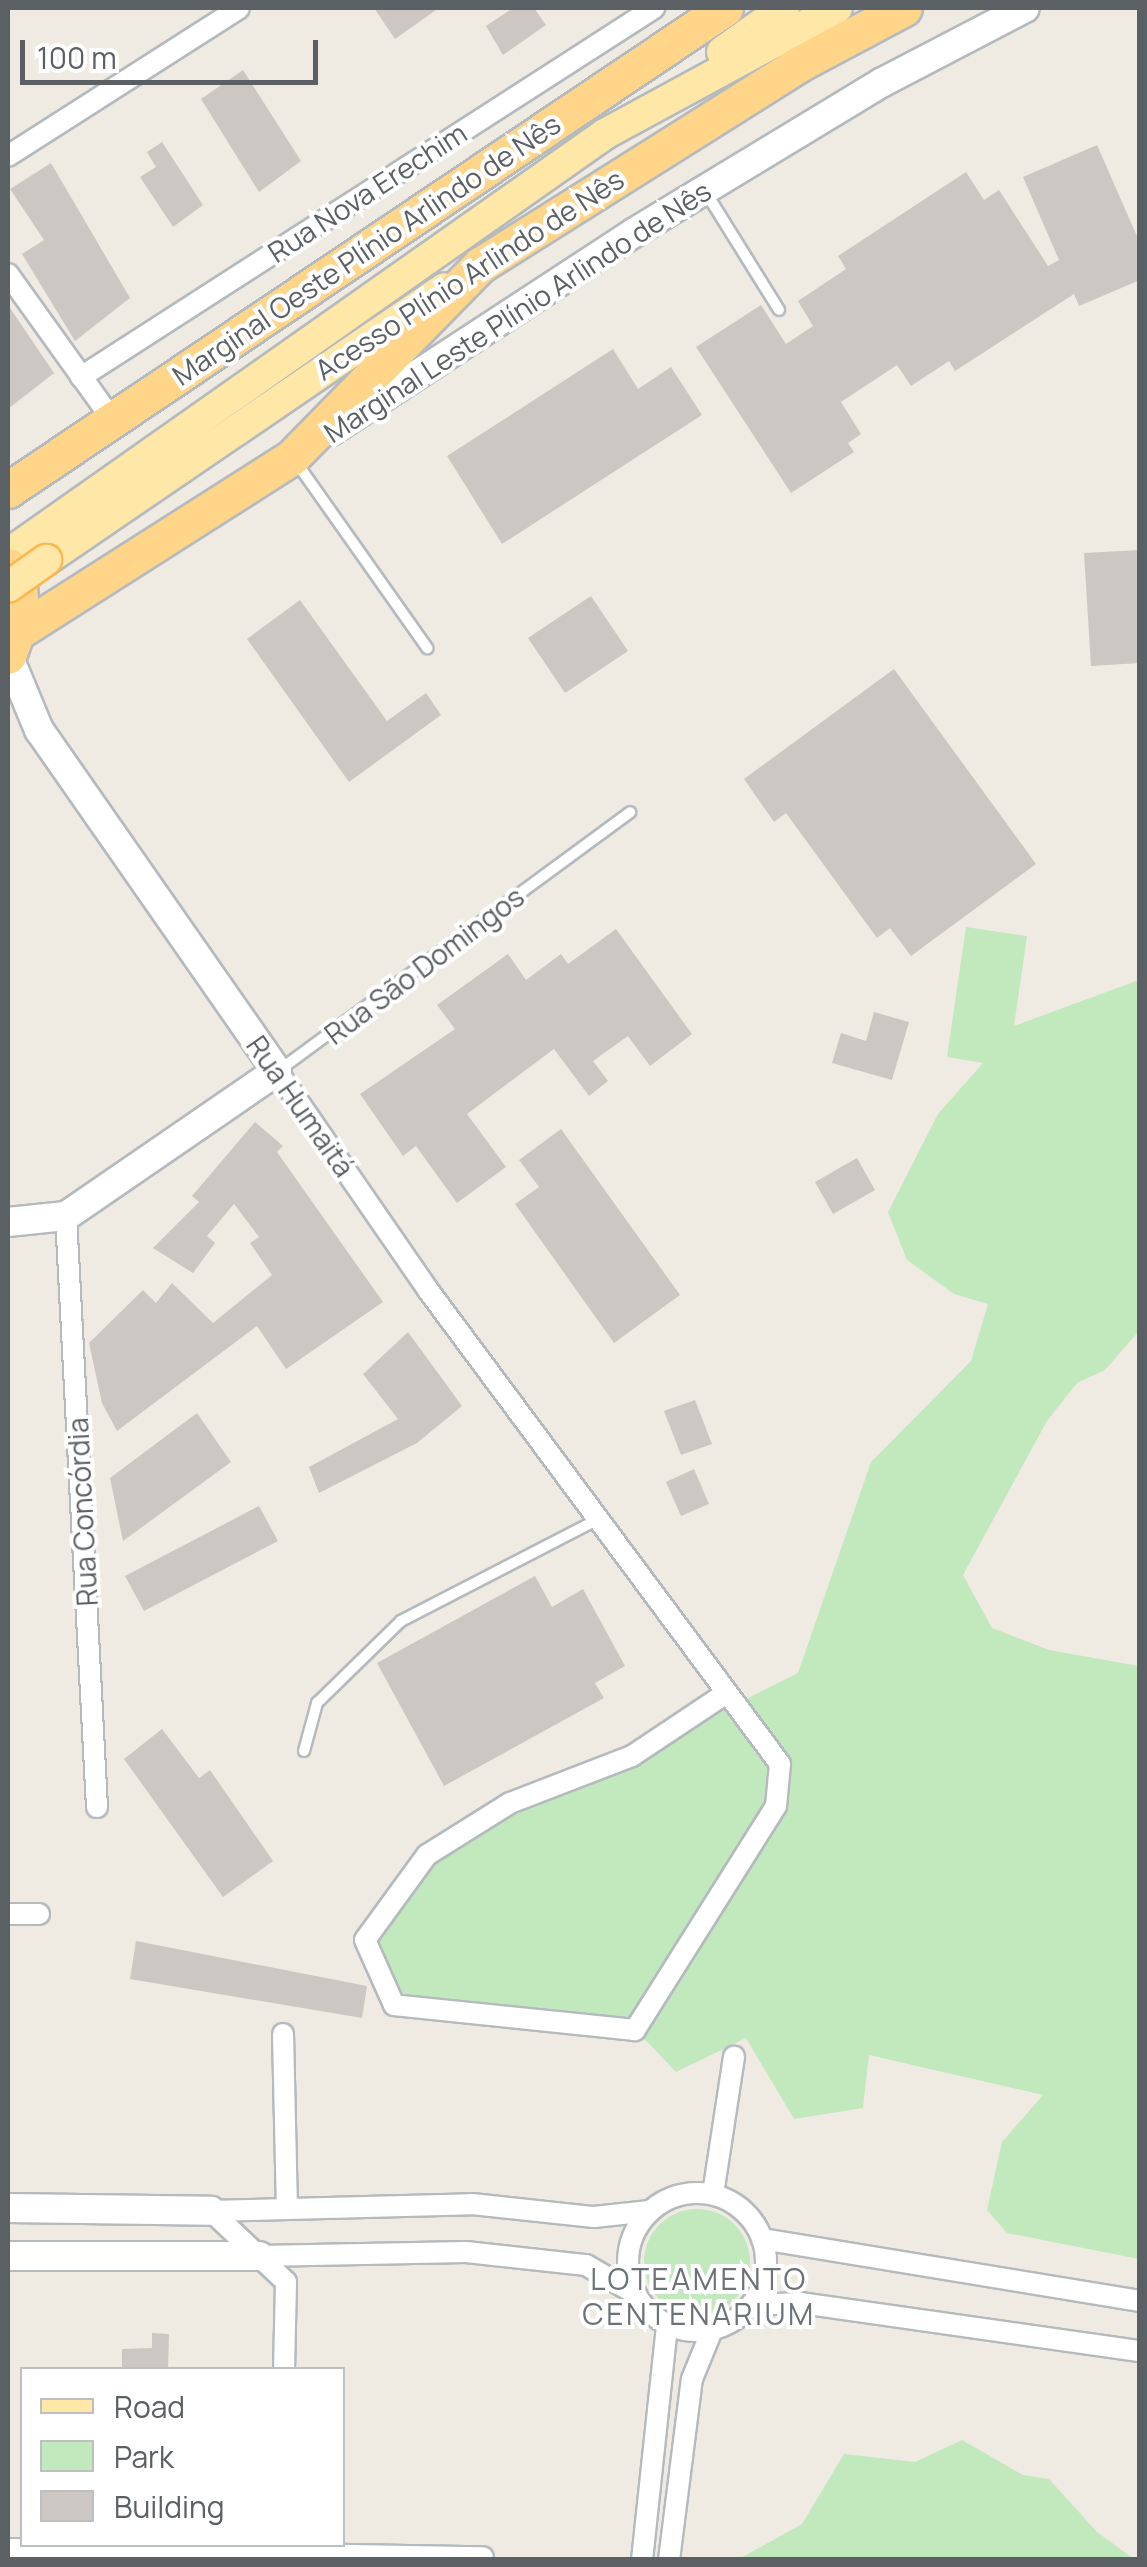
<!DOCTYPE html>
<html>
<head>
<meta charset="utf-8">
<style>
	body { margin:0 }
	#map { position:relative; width:1147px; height:2567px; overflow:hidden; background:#efebe3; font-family:Manrope,sans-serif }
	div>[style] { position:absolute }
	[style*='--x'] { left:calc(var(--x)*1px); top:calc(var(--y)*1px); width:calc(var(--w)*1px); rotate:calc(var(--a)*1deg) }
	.green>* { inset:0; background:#c2e8bd }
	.round { border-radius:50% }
	.building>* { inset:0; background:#ccc7c2 }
	.roads { filter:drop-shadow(2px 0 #b5babe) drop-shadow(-2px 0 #b5babe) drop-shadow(0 2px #b5babe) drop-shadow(0 -2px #b5babe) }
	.lane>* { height:10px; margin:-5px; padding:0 5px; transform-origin:5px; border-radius:5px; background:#fff }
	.street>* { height:20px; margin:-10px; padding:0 10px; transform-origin:10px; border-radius:10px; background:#fff }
	.street>.ring { margin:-10px; padding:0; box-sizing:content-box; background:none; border:20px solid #fff; border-radius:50% }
	.secondary>* { height:28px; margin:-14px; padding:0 14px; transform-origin:14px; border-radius:14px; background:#fff }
	.primary>* { height:30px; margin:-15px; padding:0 15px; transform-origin:15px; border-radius:15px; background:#ffe8a7 }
	.highway>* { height:35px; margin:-17.5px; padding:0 17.5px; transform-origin:17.5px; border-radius:17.5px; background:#ffd589 }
	.bridges { filter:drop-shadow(2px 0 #fab950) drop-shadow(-2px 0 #fab950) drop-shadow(0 2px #fab950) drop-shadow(0 -2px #fab950) }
	.primary-bridge>* { height:30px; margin:-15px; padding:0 15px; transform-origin:15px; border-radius:15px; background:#ffe8a7 }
	span { translate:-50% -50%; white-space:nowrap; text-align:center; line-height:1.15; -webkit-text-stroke:8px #fff; paint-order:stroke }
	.street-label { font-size:28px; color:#5b6064 }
	.neighbourhood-label { font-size:30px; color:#6c7276; letter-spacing:2.5px }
	.frame { position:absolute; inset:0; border:10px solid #5b6064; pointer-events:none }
	.legend { position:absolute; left:20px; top:2367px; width:325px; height:180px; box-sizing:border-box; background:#fff; border:2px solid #bdbfc1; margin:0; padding:12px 18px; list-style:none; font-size:30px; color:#5b6064 }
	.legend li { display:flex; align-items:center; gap:20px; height:50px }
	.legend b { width:50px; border:2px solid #bdbfc1 }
	.scale { position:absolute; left:20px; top:40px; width:298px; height:45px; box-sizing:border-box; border:5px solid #5b6064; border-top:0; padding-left:12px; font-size:30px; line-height:35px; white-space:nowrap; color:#5b6064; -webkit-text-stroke:8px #fff; paint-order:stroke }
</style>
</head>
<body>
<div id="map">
	<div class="green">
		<i style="clip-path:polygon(966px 927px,1027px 936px,1014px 1026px,1139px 980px,1139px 1331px,1105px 1370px,1077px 1383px,1047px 1421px,963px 1575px,992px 1628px,1049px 1650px,1139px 1666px,1139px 2259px,1007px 2233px,987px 2210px,1002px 2142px,1043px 2095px,869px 2055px,863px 2108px,794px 2119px,746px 2038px,676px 2072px,635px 2029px,394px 2005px,365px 1940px,427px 1855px,510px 1803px,632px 1756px,798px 1673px,871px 1462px,971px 1361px,988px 1304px,954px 1294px,907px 1260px,888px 1212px,938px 1114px,983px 1063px,947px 1057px)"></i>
		<i class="round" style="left:644px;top:2209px;width:106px;height:106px"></i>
		<i style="clip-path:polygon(962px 2440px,1023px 2475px,1049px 2479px,1097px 2532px,1134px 2559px,739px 2559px,802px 2524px,844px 2454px,915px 2462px)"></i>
	</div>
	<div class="building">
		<i style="clip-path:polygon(374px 8px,439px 8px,395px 39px)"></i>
		<i style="clip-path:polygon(513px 8px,534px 8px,546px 25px,503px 55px,486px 26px)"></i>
		<i style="clip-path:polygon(243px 70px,301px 161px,259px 192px,201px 99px)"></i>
		<i style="clip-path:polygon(162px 142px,203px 205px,173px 227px,140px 177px,156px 167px,147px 152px)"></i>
		<i style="clip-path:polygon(1097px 145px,1140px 243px,1140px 280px,1079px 306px,1074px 294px,955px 371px,949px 361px,911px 386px,897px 365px,841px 402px,861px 434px,848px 443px,854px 452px,791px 493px,696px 347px,761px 305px,786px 344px,813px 326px,798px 301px,846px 269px,838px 256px,966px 172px,984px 200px,999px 190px,1048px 266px,1059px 260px,1023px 177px)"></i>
		<i style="clip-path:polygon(51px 163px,130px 298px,75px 341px,22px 254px,44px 240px,10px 189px)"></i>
		<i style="clip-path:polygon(8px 305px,54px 373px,8px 409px)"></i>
		<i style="clip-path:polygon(613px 349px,638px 389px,671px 367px,702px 415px,502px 544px,447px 456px)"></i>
		<i style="clip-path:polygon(1140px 550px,1140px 663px,1091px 666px,1084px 553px)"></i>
		<i style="clip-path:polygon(591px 596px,628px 651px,565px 693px,528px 638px)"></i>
		<i style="clip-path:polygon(300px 600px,387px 721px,426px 693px,441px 715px,349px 782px,247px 639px)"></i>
		<i style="clip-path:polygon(894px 669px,1036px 864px,911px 956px,890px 928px,877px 938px,786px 813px,774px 822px,744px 779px)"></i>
		<i style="clip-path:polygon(616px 929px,692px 1034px,650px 1066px,628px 1036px,593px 1061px,608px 1081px,589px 1096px,554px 1049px,467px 1114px,506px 1167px,457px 1203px,416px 1146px,403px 1156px,360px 1094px,455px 1029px,437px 1005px,508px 954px,526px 980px,561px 954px,568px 964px)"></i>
		<i style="clip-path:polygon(874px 1012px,909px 1022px,892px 1080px,832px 1063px,841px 1033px,866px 1041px)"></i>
		<i style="clip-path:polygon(255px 1122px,283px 1146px,277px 1152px,383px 1302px,286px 1369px,257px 1326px,117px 1431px,102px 1403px,89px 1343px,143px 1290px,156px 1303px,172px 1283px,213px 1323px,272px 1275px,250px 1243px,259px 1237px,234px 1204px,207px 1236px,215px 1243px,193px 1273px,153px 1248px,199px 1202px,192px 1196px)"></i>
		<i style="clip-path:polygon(561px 1129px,680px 1295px,614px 1343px,515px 1204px,539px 1187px,519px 1160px)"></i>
		<i style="clip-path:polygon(857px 1158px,875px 1190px,833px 1214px,815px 1182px)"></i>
		<i style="clip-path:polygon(408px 1332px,462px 1406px,417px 1443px,319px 1493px,309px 1467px,398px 1419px,363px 1374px)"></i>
		<i style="clip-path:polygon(695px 1400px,712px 1444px,681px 1455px,664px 1411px)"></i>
		<i style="clip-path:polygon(197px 1413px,231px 1462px,123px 1541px,110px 1478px)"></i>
		<i style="clip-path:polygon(694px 1469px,709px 1504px,681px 1516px,666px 1482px)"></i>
		<i style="clip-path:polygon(259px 1506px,278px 1541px,144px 1611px,125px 1576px)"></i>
		<i style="clip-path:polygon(535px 1576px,552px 1607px,583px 1589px,625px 1666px,595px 1683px,604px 1698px,444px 1786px,377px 1663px)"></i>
		<i style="clip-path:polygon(162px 1729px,199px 1778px,210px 1770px,273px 1861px,223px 1897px,124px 1759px)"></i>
		<i style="clip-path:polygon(136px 1941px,367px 1986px,362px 2018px,130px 1979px)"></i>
		<i style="clip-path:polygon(152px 2333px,169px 2334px,168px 2370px,122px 2370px,122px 2349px,152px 2348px)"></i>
	</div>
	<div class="roads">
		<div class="lane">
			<i style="--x:705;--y:191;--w:140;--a:58.1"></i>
			<i style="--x:296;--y:462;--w:228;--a:54.8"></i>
			<i style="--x:278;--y:1071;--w:437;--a:-36.3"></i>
			<i style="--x:304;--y:1751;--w:50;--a:-74.8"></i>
			<i style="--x:317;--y:1703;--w:117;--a:-44.3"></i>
			<i style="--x:401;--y:1621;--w:223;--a:-27.3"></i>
		</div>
		<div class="street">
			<i style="--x:8;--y:156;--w:274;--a:-32.6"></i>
			<i style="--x:8;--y:274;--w:177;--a:54.4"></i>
			<i style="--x:81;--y:377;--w:682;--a:-32.78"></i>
			<i style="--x:277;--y:1071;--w:266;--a:55.4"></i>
			<i style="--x:428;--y:1290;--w:590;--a:53.4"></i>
			<i style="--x:780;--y:1764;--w:42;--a:95.4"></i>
			<i style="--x:776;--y:1806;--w:265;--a:122.2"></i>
			<i style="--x:635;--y:2030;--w:242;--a:-174.1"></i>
			<i style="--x:394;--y:2005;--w:71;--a:-114"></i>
			<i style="--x:365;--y:1940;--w:105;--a:-53.9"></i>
			<i style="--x:427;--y:1855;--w:98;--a:-32.1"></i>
			<i style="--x:510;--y:1803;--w:131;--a:-21.1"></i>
			<i style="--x:632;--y:1756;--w:112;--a:-33.7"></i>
			<i style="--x:66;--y:1216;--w:592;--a:87"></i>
			<i style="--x:8;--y:1914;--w:31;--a:0"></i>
			<i style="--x:283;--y:2034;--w:175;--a:88.7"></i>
			<i class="ring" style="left:628px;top:2193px;width:118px;height:118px"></i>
			<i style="--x:713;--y:2194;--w:139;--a:-81.3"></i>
			<i style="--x:211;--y:2211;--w:261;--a:-1.5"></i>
			<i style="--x:472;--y:2204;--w:123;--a:6.1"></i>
			<i style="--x:594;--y:2217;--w:56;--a:-6.1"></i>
			<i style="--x:211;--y:2211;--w:103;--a:43.4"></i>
			<i style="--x:286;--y:2282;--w:88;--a:91.3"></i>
			<i style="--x:762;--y:2239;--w:383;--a:9.3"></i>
			<i style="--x:259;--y:2256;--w:207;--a:-1.1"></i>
			<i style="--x:466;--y:2252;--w:121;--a:6.2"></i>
			<i style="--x:586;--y:2265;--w:58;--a:30.1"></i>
			<i style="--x:751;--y:2305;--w:50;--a:-2.3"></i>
			<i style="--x:801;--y:2303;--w:342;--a:8.1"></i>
			<i style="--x:8;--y:2549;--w:475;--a:1"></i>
			<i style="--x:642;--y:2560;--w:236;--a:-83.9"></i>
			<i style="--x:669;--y:2560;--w:182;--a:-82.8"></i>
			<i style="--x:692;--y:2379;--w:53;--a:-67.8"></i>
		</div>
		<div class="secondary">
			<i style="--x:331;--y:431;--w:363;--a:-33.2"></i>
			<i style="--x:635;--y:232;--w:288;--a:-31.2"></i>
			<i style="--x:881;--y:83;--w:162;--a:-27.5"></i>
			<i style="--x:8;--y:1222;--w:58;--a:-5.9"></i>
			<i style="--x:66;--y:1216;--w:256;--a:-34.5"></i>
			<i style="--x:277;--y:1071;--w:416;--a:-124.9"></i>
			<i style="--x:39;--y:730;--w:81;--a:-112.5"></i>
			<i style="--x:8;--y:2208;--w:203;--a:0.8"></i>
			<i style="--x:8;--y:2256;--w:251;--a:0"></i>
		</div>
		<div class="primary">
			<i style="--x:722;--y:52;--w:76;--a:-35.4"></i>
			<i style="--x:8;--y:554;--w:730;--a:-35.13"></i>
			<i style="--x:605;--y:134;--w:264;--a:-28.5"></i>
			<i style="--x:46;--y:560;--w:482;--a:-34.3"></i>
		</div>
		<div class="highway">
			<i style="--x:8;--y:490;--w:864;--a:-33.91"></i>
			<i style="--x:8;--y:566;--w:25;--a:63"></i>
			<i style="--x:19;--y:588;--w:29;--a:84"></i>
			<i style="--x:22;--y:617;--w:41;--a:109.7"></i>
			<i style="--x:19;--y:631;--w:324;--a:-32.5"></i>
			<i style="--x:292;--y:457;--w:269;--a:-45.6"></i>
			<i style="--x:480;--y:265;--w:375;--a:-32.2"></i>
			<i style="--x:797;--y:65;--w:121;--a:-28"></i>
		</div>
	</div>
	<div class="bridges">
		<div class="primary-bridge">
			<i style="--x:8;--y:587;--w:47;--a:-35.4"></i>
		</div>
	</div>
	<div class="street-label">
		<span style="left:367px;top:192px;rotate:-33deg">Rua Nova Erechim</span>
		<span style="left:366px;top:249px;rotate:-34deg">Marginal Oeste Plínio Arlindo de Nês</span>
		<span style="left:469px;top:274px;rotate:-33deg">Acesso Plínio Arlindo de Nês</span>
		<span style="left:517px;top:311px;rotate:-33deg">Marginal Leste Plínio Arlindo de Nês</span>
		<span style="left:424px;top:965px;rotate:-37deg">Rua São Domingos</span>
		<span style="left:301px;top:1106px;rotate:55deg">Rua Humaitá</span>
		<span style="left:82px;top:1512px;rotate:-93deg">Rua Concórdia</span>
	</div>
	<div class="neighbourhood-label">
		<span style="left:699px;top:2296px">LOTEAMENTO<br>CENTENARIUM</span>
	</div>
	<div class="frame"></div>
	<ul class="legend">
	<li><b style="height:12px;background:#ffe8a7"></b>Road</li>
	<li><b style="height:28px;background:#c2e8bd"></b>Park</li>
	<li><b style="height:28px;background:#ccc7c2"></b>Building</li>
	</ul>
	<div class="scale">100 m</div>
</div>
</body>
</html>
